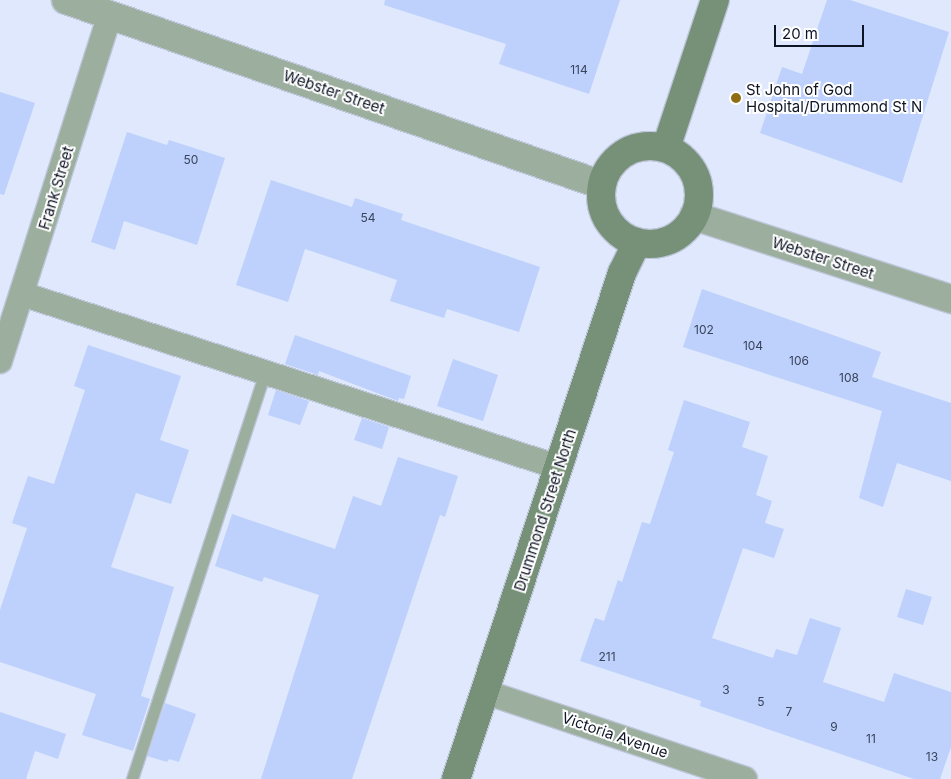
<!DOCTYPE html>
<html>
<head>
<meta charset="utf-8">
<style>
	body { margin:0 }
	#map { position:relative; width:951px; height:779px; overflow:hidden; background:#dfe8fc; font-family:Inter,sans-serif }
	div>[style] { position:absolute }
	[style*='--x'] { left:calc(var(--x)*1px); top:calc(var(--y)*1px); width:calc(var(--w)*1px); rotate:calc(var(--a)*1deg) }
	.building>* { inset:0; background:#bdd1fc }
	.roads { filter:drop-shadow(1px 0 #bec6da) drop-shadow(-1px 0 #bec6da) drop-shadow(0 1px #bec6da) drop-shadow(0 -1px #bec6da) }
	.service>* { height:11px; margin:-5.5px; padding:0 5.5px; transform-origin:5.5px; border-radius:5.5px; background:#9cae9d }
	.minor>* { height:24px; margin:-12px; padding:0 12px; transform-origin:12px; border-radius:12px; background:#9cae9d }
	.tertiary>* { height:28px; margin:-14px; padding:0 14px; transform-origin:14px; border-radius:14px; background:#9cae9d }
	.secondary>* { height:28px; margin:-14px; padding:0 14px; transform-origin:14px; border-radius:14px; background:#779178 }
	.secondary>.ring { margin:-14px; padding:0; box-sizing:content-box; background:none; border:28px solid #779178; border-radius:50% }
	.dots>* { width:14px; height:14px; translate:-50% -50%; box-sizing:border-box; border:2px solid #fff; border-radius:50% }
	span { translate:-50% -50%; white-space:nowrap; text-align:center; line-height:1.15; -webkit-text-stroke:4px #fff; paint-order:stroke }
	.number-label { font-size:12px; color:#3a445b }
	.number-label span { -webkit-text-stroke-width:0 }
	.poi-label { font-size:15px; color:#0e1525 }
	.left { translate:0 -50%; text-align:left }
	.street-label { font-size:15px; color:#0e1525 }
	.scale { position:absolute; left:774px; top:25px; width:90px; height:22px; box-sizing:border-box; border:2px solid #0e1525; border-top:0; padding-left:6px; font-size:15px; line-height:18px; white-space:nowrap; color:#0e1525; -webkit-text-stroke:4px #fff; paint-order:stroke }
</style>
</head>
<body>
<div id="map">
	<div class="building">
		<i style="clip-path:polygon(385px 0,620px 0,589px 94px,499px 64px,506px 44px,384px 5px)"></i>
		<i style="clip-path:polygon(827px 0,850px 0,949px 32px,902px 183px,760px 133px,782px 67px,802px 74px)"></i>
		<i style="clip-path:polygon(0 92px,35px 103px,4px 195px,0 194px)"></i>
		<i style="clip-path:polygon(127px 132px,167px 145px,169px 140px,225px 158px,197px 245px,124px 221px,115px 250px,91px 242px)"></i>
		<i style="clip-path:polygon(271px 180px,352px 207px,355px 198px,403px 214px,401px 220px,540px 267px,519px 332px,447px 309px,444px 318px,390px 301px,397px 280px,305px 249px,288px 302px,236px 285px)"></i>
		<i style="clip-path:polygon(702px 289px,881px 352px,872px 377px,951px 403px,951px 481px,897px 463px,883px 507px,859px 498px,882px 411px,683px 347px)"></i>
		<i style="clip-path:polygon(295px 335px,411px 376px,404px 399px,399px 398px,398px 401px,319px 371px,318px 375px,285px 364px)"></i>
		<i style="clip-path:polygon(88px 345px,181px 376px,160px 440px,189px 450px,171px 504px,136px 493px,111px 567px,174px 587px,141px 696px,150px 699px,133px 751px,82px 735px,96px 694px,0 662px,0 610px,27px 528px,12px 523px,28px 476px,54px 484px,85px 390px,74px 386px)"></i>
		<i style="clip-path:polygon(453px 359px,498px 375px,483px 421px,437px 406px)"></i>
		<i style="clip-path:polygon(276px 390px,309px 401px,300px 425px,268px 415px)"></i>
		<i style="clip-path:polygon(684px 400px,750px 422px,742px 447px,768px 456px,756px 495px,772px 501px,765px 523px,784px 529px,774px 558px,743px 548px,712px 638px,773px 658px,776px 649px,797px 655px,810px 618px,841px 628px,823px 682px,884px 702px,894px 673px,951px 692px,951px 747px,940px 779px,914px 779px,700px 706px,701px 701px,580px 661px,595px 618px,604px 621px,618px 580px,622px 582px,642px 522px,650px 524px,674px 452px,668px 450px)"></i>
		<i style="clip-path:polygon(362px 418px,389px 427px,382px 449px,354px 440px)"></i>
		<i style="clip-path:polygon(398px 457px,458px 476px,445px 517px,440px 515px,352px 779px,261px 779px,319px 595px,264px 577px,262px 582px,215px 566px,232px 514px,335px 549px,353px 496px,381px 506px)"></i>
		<i style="clip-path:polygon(906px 589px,932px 597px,923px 625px,897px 617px)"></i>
		<i style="clip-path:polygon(165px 703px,196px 714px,179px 762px,169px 759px,167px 762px,147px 756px)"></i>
		<i style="clip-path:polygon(0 712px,66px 734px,58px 759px,35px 751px,26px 779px,0 779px)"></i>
	</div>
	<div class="roads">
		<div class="service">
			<i style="--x:132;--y:779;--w:428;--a:-71.9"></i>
		</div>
		<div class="minor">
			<i style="--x:22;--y:294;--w:563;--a:17.89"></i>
			<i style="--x:0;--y:361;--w:363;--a:-72.4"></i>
			<i style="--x:485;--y:692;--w:274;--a:18.5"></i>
		</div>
		<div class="tertiary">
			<i style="--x:66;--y:0;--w:567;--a:19.04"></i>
			<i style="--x:694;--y:216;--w:270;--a:17.9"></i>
		</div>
		<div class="secondary">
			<i class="ring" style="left:601px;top:146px;width:70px;height:70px"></i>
			<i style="--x:666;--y:148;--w:156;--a:-71.7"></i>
			<i style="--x:456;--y:779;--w:533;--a:-71.84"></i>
			<i style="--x:622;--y:273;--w:34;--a:-64"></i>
		</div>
	</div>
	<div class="dots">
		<i style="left:736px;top:98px;background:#8f6d12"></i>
	</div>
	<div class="number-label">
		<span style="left:579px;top:70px">114</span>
		<span style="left:191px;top:160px">50</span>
		<span style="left:368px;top:218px">54</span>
		<span style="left:704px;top:330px">102</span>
		<span style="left:753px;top:346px">104</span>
		<span style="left:799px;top:361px">106</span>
		<span style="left:849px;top:378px">108</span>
		<span style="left:607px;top:657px">211</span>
		<span style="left:726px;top:690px">3</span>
		<span style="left:761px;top:702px">5</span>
		<span style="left:789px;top:712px">7</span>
		<span style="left:834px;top:727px">9</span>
		<span style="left:871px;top:739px">11</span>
		<span style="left:932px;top:757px">13</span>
	</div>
	<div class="poi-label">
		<span class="left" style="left:746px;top:98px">St John of God<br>Hospital/Drummond St N</span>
	</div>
	<div class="street-label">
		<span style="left:334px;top:92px;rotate:19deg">Webster Street</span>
		<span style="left:56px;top:188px;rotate:-73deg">Frank Street</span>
		<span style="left:823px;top:258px;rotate:18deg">Webster Street</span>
		<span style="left:545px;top:510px;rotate:-72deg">Drummond Street North</span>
		<span style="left:615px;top:735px;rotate:19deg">Victoria Avenue</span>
	</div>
	<div class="scale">20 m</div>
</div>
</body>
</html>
